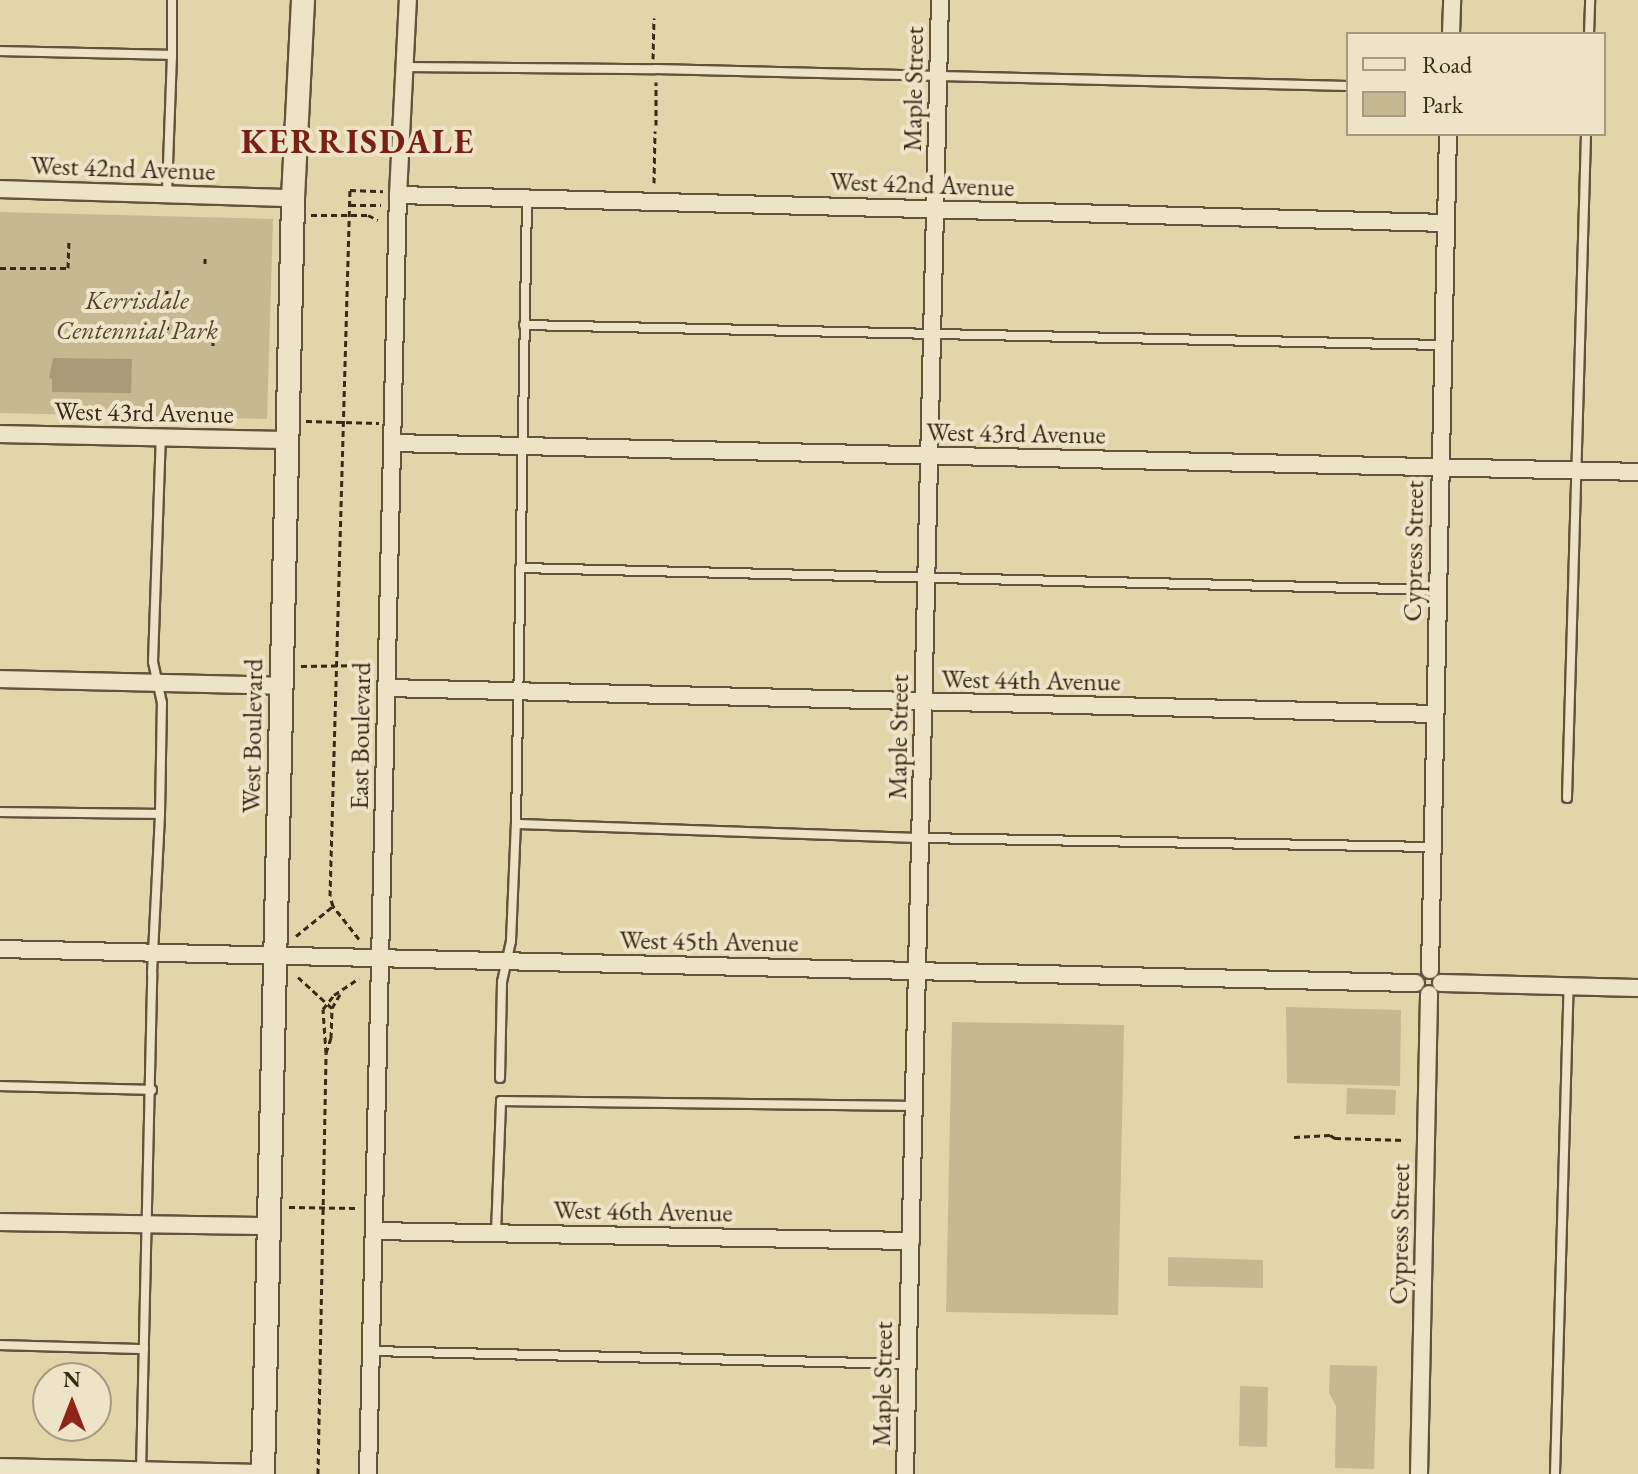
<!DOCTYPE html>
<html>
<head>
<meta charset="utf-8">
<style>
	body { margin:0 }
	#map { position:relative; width:1638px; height:1474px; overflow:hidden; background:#e3d5aa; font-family:"EB Garamond",serif }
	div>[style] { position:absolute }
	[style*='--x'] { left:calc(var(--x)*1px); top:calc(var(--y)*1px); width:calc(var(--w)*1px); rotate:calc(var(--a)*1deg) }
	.green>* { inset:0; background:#c6b891 }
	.water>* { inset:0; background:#aa9a78 }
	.path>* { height:3px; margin-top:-1.5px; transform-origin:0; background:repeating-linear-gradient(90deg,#3a2818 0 6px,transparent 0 10px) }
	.roads { filter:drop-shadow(2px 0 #64533c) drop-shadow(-2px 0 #64533c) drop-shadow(0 2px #64533c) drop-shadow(0 -2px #64533c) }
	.lane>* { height:8px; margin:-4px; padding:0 4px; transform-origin:4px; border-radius:4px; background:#ede4c8 }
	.street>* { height:16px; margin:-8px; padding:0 8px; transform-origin:8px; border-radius:8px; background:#ede4c8 }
	.secondary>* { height:22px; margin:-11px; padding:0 11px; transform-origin:11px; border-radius:11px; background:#ede4c8 }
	span { translate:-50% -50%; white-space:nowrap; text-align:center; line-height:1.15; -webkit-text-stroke:8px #ede4c8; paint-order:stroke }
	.street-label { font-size:26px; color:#3a2818 }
	.park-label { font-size:26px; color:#564530; font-style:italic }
	.district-label { font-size:34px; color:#7a1f14; font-weight:700; letter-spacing:2px }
	.legend { position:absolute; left:1346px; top:32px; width:260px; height:104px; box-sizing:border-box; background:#ede4c8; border:2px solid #a59982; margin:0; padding:10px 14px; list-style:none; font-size:24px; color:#3a2818 }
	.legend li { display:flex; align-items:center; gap:16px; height:40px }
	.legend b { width:40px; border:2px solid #a59982 }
	.north { position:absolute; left:32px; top:1362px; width:80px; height:80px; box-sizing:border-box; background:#ede4c8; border:2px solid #a59982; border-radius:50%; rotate:0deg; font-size:22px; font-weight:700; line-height:32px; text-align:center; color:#3a2818 }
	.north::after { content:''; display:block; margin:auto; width:28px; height:36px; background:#8f2418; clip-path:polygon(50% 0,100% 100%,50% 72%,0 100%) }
</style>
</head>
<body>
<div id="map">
	<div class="green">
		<i style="clip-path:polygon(0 212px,273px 219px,267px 419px,0 413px)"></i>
		<i style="clip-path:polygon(1286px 1007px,1401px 1010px,1400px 1086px,1287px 1083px)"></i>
		<i style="clip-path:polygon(952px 1022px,1124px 1025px,1118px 1315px,946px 1312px)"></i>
		<i style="clip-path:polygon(1347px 1088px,1396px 1090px,1395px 1115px,1346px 1114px)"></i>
		<i style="clip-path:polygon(1168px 1257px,1263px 1260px,1263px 1288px,1168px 1286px)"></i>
		<i style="clip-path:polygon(1330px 1365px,1377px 1366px,1374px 1469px,1335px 1468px,1336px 1406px,1329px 1393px)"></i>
		<i style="clip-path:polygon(1240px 1386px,1268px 1387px,1267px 1447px,1239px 1446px)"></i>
	</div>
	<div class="water">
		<i style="clip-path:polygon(53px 358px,132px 359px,131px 393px,52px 392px,52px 379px,49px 378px)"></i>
	</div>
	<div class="path">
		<i style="--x:653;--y:59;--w:41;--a:-88.6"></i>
		<i style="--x:656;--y:125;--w:43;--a:-90"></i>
		<i style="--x:654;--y:183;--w:52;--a:-88.9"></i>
		<i style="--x:350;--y:205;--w:31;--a:0"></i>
		<i style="--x:311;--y:215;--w:57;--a:0"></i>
		<i style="--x:368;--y:215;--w:11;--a:27"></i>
		<i style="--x:205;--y:258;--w:7;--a:90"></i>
		<i style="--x:0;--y:268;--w:68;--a:0"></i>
		<i style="--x:68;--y:268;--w:26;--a:-88"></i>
		<i style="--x:167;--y:297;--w:9;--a:-90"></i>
		<i style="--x:169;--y:328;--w:7;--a:180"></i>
		<i style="--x:162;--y:328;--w:5;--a:90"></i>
		<i style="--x:162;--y:333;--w:10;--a:0"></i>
		<i style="--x:208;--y:339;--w:3;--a:90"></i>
		<i style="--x:213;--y:346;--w:7;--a:-90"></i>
		<i style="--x:306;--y:421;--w:73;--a:1.6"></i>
		<i style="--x:301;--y:666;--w:69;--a:-0.8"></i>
		<i style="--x:296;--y:936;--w:48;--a:-39"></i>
		<i style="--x:359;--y:939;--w:42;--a:-128.2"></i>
		<i style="--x:333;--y:906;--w:10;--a:-107"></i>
		<i style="--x:330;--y:896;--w:706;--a:-88.38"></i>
		<i style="--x:350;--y:190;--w:33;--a:2"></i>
		<i style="--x:298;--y:977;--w:46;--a:42.4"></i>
		<i style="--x:326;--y:1053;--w:16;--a:-72"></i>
		<i style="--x:331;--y:1038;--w:30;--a:-88"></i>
		<i style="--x:332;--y:1008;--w:16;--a:-60"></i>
		<i style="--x:1294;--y:1137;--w:36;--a:-3"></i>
		<i style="--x:1330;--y:1135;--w:6;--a:31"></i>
		<i style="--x:1335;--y:1138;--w:70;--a:1.6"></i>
		<i style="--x:289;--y:1207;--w:68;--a:0.8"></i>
		<i style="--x:318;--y:1474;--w:421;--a:-88.9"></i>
		<i style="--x:326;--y:1053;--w:44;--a:-93.9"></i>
		<i style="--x:323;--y:1009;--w:18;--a:-52"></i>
		<i style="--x:334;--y:995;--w:30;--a:-34"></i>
	</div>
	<div class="roads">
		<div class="lane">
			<i style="--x:1589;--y:34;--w:34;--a:-88"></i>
			<i style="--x:0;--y:51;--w:172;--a:1.3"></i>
			<i style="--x:172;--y:55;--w:139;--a:92.1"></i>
			<i style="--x:172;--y:55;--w:55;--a:-90"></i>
			<i style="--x:405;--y:67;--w:250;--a:0.5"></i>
			<i style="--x:655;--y:69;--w:693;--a:1.41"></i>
			<i style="--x:527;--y:199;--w:625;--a:91.01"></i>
			<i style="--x:516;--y:824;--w:405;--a:2"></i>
			<i style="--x:921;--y:838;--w:509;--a:1.01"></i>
			<i style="--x:524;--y:325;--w:919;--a:1.25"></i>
			<i style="--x:520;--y:568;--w:918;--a:1.37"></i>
			<i style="--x:1567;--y:798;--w:664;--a:-88.36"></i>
			<i style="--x:0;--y:812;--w:160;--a:0.7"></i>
			<i style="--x:500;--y:1078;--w:96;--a:-88.8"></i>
			<i style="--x:502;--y:982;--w:42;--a:-77.6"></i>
			<i style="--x:511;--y:941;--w:117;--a:-87.6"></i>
			<i style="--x:0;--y:1086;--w:152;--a:1.5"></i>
			<i style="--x:496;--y:1233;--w:132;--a:-87.8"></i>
			<i style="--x:501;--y:1101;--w:413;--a:0.7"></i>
			<i style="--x:0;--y:1345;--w:144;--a:1.6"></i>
			<i style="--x:372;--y:1351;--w:535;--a:1.39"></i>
			<i style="--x:141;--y:1471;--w:498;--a:-88.7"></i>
			<i style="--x:152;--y:973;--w:159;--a:-87.1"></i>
			<i style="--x:160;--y:814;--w:111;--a:-89"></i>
			<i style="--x:162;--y:703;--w:42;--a:-102.4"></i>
			<i style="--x:153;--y:662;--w:224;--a:-88"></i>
			<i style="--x:1555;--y:1474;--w:488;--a:-88.4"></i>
		</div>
		<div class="street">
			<i style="--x:1451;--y:34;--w:34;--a:-88"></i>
			<i style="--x:0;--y:189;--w:293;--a:1.8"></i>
			<i style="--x:398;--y:195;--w:1047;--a:1.53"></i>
			<i style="--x:0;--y:434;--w:288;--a:1.2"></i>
			<i style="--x:392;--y:443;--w:1246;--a:1.33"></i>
			<i style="--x:0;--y:679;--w:282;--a:1.4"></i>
			<i style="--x:387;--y:688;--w:1047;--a:1.42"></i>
			<i style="--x:0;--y:949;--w:1416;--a:1.38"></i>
			<i style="--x:1430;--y:970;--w:836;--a:-88.77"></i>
			<i style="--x:1441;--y:983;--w:197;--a:1.5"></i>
			<i style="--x:0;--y:1222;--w:269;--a:0.9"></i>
			<i style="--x:374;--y:1231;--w:537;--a:1.07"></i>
			<i style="--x:0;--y:1467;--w:263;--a:1.3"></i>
			<i style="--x:368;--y:1474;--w:1279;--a:-88.66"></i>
			<i style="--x:398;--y:195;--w:195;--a:-87.1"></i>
			<i style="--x:905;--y:1474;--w:1474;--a:-88.64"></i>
			<i style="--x:1419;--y:1474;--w:480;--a:-88.8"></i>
		</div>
		<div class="secondary">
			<i style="--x:263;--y:1474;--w:1276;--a:-88.65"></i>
			<i style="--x:293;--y:198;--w:198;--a:-87.1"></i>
		</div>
	</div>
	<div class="street-label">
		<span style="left:914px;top:89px;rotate:-89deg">Maple Street</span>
		<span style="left:123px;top:169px;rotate:2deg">West 42nd Avenue</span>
		<span style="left:922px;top:185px;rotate:2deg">West 42nd Avenue</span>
		<span style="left:144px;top:413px;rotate:1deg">West 43rd Avenue</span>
		<span style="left:1016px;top:434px;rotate:1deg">West 43rd Avenue</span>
		<span style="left:1414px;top:551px;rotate:-89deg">Cypress Street</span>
		<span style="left:1031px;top:681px;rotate:1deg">West 44th Avenue</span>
		<span style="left:253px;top:736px;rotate:-89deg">West Boulevard</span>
		<span style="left:361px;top:736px;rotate:-89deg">East Boulevard</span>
		<span style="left:899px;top:737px;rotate:-89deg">Maple Street</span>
		<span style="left:709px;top:942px;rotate:1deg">West 45th Avenue</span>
		<span style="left:643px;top:1212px;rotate:1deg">West 46th Avenue</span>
		<span style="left:1400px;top:1234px;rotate:-89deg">Cypress Street</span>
		<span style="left:883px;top:1384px;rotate:-89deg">Maple Street</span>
	</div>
	<div class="park-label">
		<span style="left:137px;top:316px">Kerrisdale<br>Centennial Park</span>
	</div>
	<div class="district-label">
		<span style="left:358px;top:142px">KERRISDALE</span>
	</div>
	<ul class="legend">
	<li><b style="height:10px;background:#ede4c8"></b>Road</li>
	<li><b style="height:22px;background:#c6b891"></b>Park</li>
	</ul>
	<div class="north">N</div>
</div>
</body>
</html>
